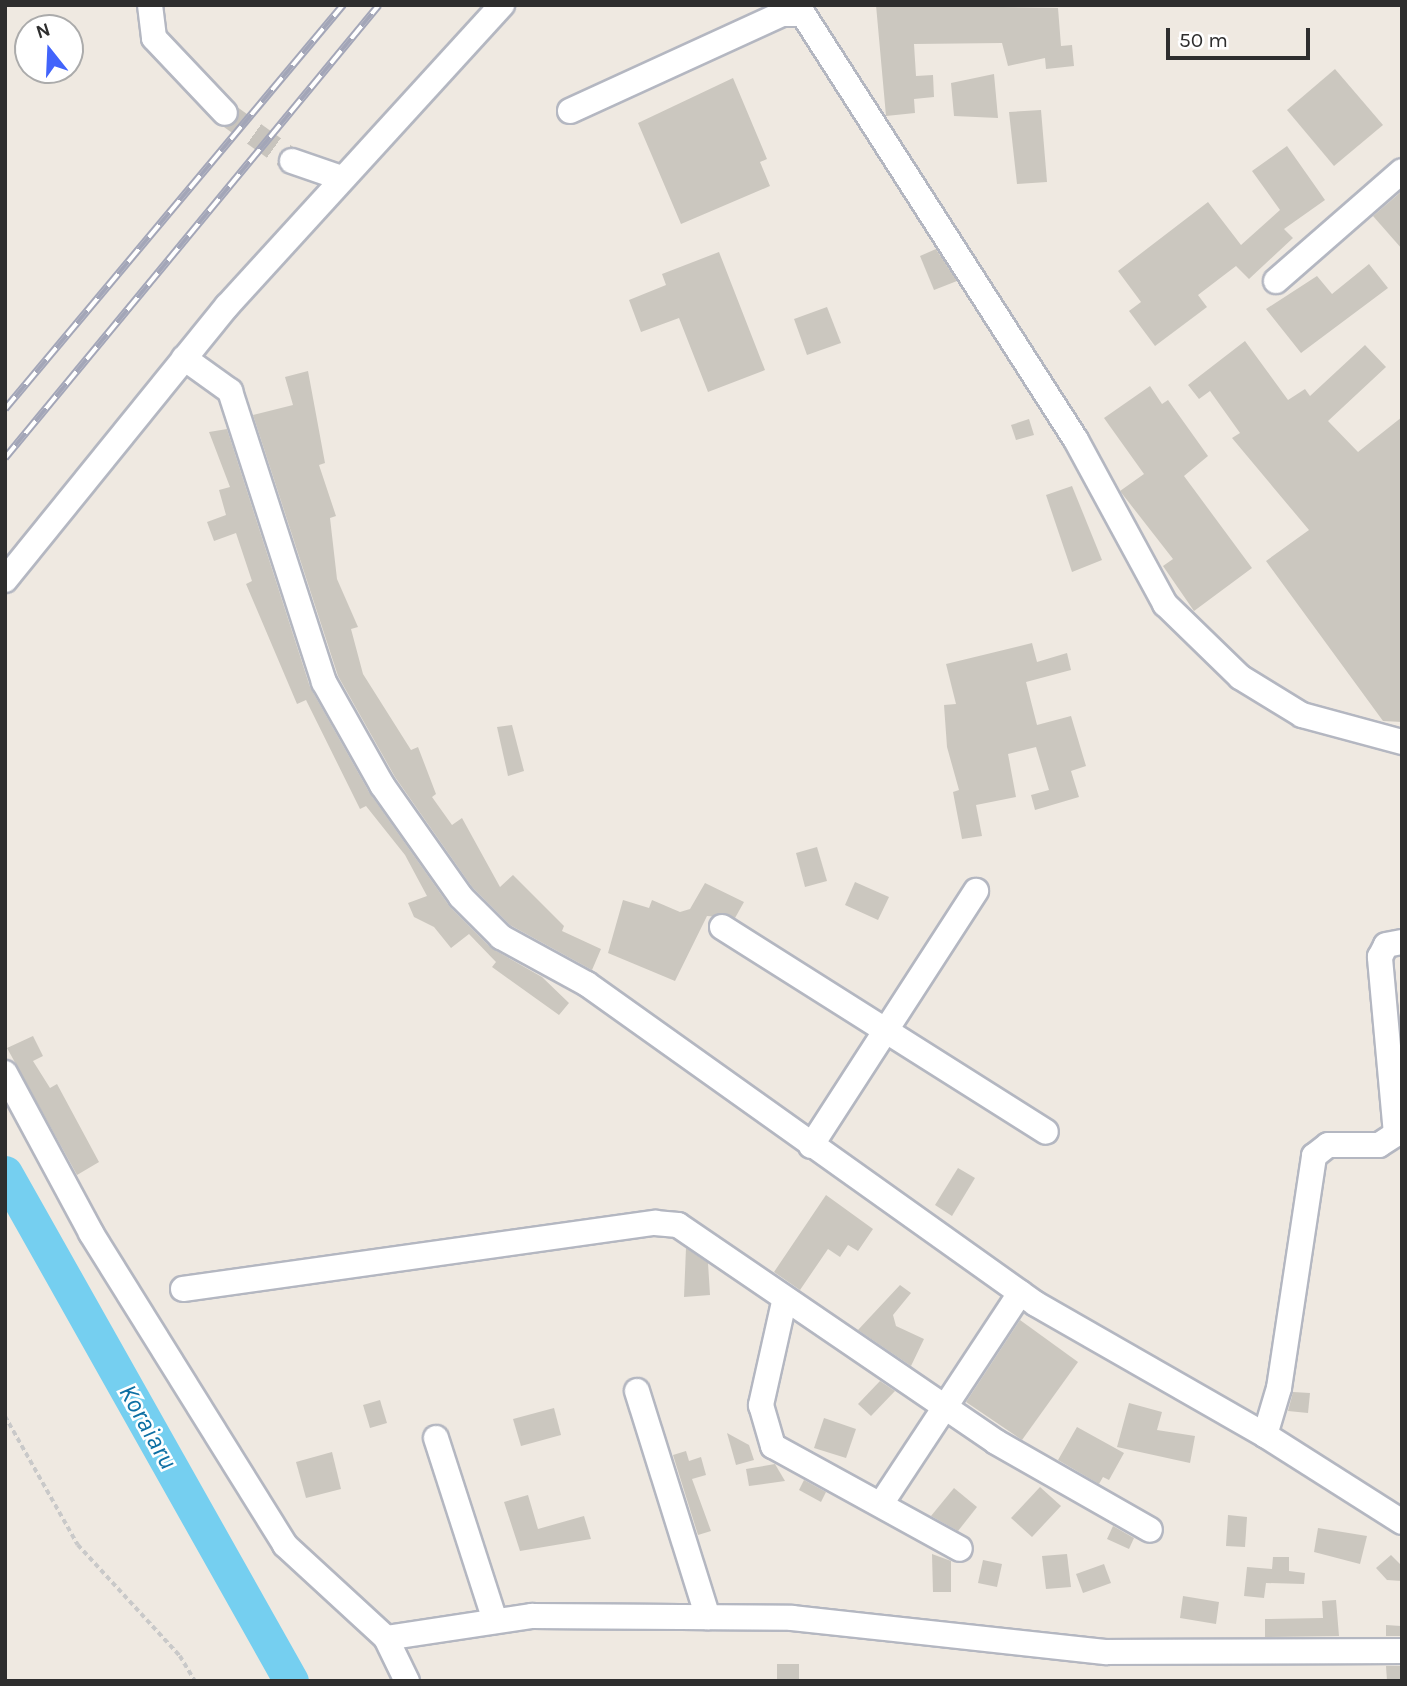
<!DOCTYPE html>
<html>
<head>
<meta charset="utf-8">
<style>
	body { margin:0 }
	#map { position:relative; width:1407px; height:1686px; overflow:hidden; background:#efe9e1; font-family:Karla,sans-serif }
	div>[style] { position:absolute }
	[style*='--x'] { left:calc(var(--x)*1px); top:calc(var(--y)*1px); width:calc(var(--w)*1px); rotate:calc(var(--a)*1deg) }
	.river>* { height:35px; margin:-17.5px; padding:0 17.5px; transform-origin:17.5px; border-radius:17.5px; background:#75cff0 }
	.building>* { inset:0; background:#cbc7bf }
	.minor-tunnel>* { height:24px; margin-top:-12px; transform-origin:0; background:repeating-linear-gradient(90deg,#c8c4bd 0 24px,transparent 0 36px) }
	.path>* { height:3.5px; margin-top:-1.75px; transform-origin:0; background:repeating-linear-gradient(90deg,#c9c9c9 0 5px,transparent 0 8.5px) }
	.roads { filter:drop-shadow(2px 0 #b4b7c1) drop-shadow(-2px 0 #b4b7c1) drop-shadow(0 2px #b4b7c1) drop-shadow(0 -2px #b4b7c1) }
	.minor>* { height:24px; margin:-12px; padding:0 12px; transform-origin:12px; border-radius:12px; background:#fff }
	.rail>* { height:8px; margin-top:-4px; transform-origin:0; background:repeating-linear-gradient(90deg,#fff 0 16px,#a3a6b8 0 32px); box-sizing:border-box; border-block:2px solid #a3a6b8 }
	span { translate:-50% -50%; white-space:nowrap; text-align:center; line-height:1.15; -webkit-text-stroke:5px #fff; paint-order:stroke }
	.water-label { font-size:26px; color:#0d6fa3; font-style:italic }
	.frame { position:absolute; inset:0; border:7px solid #2e2e2e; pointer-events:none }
	.north { position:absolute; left:14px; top:14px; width:70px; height:70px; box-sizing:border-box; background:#fff; border:2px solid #ababab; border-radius:50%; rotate:342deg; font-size:19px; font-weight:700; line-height:28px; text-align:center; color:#2e2e2e }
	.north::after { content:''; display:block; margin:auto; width:24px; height:32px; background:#4264fb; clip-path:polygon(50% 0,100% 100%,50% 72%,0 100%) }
	.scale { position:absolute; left:1166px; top:28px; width:144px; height:32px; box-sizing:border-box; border:4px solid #2e2e2e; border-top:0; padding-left:9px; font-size:21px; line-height:24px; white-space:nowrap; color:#2e2e2e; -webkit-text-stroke:5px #fff; paint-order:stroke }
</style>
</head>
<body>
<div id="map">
	<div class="river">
		<i style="--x:5;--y:1173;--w:583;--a:60.62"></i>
	</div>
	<div class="building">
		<i style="clip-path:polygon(876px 5px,1058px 8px,1061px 46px,1072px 45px,1074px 66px,1046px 69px,1045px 58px,1008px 66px,1002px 43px,914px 44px,916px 76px,933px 75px,934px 97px,914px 99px,915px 113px,886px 116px)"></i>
		<i style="clip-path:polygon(1335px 69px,1383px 125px,1334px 166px,1287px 110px)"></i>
		<i style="clip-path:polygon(994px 74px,998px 118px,954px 116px,951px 83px)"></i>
		<i style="clip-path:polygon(733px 78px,767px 159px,760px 162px,770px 186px,681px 224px,638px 123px)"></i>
		<i style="clip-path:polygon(1041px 110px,1047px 182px,1017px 184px,1009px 112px)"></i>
		<i style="clip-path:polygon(1287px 146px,1325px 200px,1284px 229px,1293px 238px,1249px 279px,1236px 266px,1198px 295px,1207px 307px,1155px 346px,1129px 311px,1141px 302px,1118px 271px,1208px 202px,1241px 245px,1280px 210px,1252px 171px)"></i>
		<i style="clip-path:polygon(1402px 191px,1402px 249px,1373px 216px)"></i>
		<i style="clip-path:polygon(936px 249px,957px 281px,934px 290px,920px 256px)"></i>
		<i style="clip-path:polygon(719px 252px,765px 370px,708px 392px,679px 318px,641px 332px,629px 300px,666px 285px,662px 274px)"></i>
		<i style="clip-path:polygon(1369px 264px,1388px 288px,1301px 353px,1266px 309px,1317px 276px,1332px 294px)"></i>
		<i style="clip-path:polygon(827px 307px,841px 343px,807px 355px,794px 319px)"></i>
		<i style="clip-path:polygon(1245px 341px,1288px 400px,1305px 389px,1310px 396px,1365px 345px,1386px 367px,1328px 421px,1358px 452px,1402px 417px,1402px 722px,1383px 721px,1266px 561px,1309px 530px,1232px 438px,1240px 433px,1210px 391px,1199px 399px,1188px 385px)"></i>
		<i style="clip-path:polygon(308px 371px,325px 463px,319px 465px,336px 516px,330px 518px,337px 579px,358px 627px,351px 629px,363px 674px,411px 750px,418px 747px,436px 794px,432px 797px,452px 825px,462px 818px,500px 887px,513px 875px,564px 926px,562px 931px,601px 949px,592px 970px,510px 925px,472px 887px,395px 777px,338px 676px,253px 415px,293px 405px,285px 377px)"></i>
		<i style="clip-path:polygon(1150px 386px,1162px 404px,1168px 400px,1208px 456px,1184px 476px,1252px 568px,1194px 611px,1163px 566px,1173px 559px,1120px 491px,1144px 474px,1104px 418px)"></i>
		<i style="clip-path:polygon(1029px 419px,1034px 435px,1016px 440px,1011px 425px)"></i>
		<i style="clip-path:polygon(227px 429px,310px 687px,369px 792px,450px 907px,491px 948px,542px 977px,569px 1003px,559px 1015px,492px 967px,496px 962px,469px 934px,451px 948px,434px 927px,414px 917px,408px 903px,427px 896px,405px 855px,366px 806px,360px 809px,306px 700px,297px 704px,246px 584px,252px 581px,236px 533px,214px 541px,207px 522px,226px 515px,219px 490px,230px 487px,209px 432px)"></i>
		<i style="clip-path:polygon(1072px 486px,1102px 560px,1072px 572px,1046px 495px)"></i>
		<i style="clip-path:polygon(1032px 643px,1037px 662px,1067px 653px,1071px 670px,1026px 682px,1037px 725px,1071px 716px,1086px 766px,1071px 771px,1079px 797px,1035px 810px,1031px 795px,1049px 790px,1036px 747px,1008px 754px,1016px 797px,976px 805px,982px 836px,962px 839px,953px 792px,959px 790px,947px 747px,944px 705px,956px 704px,946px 664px)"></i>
		<i style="clip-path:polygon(512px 725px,524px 771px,508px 776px,497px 727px)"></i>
		<i style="clip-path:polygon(817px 847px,827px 881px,805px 887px,796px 853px)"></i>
		<i style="clip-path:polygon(855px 882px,889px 897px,878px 920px,845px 905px)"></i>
		<i style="clip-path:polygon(705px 883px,744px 902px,735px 918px,707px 916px,675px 981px,608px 953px,623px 900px,649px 908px,652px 900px,680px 912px,690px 909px)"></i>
		<i style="clip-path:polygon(33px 1036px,43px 1056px,33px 1061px,50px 1088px,57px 1084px,99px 1162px,77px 1175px,7px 1048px)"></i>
		<i style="clip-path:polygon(958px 1168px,975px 1178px,952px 1216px,935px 1205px)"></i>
		<i style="clip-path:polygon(826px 1195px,873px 1229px,858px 1251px,848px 1245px,840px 1257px,828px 1249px,800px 1290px,774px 1272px)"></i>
		<i style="clip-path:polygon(686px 1248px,708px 1263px,710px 1295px,684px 1297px)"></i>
		<i style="clip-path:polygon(900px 1285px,911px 1293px,893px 1315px,896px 1326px,924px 1339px,911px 1366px,858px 1330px)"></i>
		<i style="clip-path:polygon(1020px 1320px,1078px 1362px,1022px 1440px,966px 1402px)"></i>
		<i style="clip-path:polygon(880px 1381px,895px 1391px,871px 1416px,858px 1404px)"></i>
		<i style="clip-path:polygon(1293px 1392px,1310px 1393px,1308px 1413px,1288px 1411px)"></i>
		<i style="clip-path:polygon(380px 1400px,387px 1423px,370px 1428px,363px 1405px)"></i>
		<i style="clip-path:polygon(1129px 1403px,1162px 1412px,1157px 1430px,1195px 1436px,1190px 1463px,1117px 1447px)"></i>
		<i style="clip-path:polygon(554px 1408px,561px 1435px,521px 1446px,513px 1419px)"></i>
		<i style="clip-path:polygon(824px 1418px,856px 1429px,846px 1458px,814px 1448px)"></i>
		<i style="clip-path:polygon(1077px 1427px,1124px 1453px,1109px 1480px,1103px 1477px,1099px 1484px,1058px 1460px)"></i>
		<i style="clip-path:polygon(727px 1433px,749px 1445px,754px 1460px,736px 1465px)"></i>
		<i style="clip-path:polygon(686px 1451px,689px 1461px,701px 1457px,706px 1475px,692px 1479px,711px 1531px,698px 1535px,673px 1455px)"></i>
		<i style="clip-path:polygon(332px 1452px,341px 1489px,306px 1498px,296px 1462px)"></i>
		<i style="clip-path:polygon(775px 1464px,785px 1481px,749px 1486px,746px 1469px)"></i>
		<i style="clip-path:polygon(804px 1480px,826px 1492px,821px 1502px,799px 1490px)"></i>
		<i style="clip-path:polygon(1040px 1487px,1061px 1506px,1032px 1537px,1011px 1518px)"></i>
		<i style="clip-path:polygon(954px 1488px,977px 1507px,958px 1531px,931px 1516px)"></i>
		<i style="clip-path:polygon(528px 1495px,538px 1529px,584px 1516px,591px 1539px,520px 1551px,504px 1502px)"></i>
		<i style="clip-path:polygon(1228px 1515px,1247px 1517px,1245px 1547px,1226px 1546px)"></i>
		<i style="clip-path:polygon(1113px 1526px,1134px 1538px,1129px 1549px,1107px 1539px)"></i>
		<i style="clip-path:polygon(1318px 1528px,1367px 1536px,1360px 1564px,1314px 1552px)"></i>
		<i style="clip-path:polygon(932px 1554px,951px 1561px,951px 1592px,933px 1592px)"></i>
		<i style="clip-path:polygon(1067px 1554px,1071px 1587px,1046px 1589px,1042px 1556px)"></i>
		<i style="clip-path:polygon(1391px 1555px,1402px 1566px,1402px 1581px,1387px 1580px,1376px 1568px)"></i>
		<i style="clip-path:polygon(1273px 1557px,1289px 1557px,1289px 1571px,1305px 1573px,1304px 1584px,1266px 1583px,1264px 1598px,1244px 1596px,1247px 1567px,1272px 1569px)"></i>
		<i style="clip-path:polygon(983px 1560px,1002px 1564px,997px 1587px,978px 1583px)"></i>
		<i style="clip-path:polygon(1104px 1564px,1111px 1583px,1083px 1593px,1076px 1574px)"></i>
		<i style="clip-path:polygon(1183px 1596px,1219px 1602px,1216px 1624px,1180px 1618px)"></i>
		<i style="clip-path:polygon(1336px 1600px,1339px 1636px,1265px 1637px,1265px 1619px,1323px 1618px,1322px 1601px)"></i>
		<i style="clip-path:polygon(1386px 1625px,1401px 1626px,1400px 1636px,1386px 1636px)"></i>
		<i style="clip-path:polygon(777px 1664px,799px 1664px,799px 1681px,777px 1681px)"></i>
		<i style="clip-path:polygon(1386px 1666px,1402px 1666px,1402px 1681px,1387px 1681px)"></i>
	</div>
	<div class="minor-tunnel">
		<i style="--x:225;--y:113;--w:82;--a:35.6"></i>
	</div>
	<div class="path">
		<i style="--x:5;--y:1416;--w:148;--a:60.5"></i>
		<i style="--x:78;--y:1545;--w:151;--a:47.4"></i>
		<i style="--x:180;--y:1656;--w:29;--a:59"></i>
	</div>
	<div class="roads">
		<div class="minor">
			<i style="--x:150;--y:5;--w:33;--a:83"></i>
			<i style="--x:154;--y:38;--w:103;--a:46.6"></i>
			<i style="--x:570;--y:111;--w:233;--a:-24.6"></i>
			<i style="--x:782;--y:14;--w:21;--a:0"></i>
			<i style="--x:803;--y:14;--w:506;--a:57.35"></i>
			<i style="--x:1076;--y:440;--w:187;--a:61.5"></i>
			<i style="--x:1165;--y:604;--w:105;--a:44.2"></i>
			<i style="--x:1240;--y:677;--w:73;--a:31.5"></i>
			<i style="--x:1302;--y:715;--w:104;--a:15.1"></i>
			<i style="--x:292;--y:161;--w:52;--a:19.1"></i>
			<i style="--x:1276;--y:281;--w:167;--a:-41.1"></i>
			<i style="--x:184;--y:358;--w:57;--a:35.7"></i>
			<i style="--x:230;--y:391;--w:306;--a:72.1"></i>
			<i style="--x:324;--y:682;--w:118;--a:60.6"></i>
			<i style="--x:382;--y:785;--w:137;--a:54.8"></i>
			<i style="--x:461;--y:897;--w:57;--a:45"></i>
			<i style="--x:501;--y:937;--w:98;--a:28.7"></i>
			<i style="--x:587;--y:984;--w:551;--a:35.48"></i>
			<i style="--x:1036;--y:1304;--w:264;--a:29.8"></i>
			<i style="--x:1265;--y:1435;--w:162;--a:32.4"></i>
			<i style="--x:5;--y:580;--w:353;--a:-51"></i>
			<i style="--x:227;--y:306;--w:408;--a:-47.6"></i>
			<i style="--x:722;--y:927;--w:383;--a:32.3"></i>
			<i style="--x:5;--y:1073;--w:182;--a:61.7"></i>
			<i style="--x:91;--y:1233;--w:367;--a:58.1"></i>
			<i style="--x:285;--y:1545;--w:137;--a:42.6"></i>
			<i style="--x:386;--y:1638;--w:48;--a:64"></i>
			<i style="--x:811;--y:1146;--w:304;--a:-57.1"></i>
			<i style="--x:183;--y:1289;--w:477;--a:-8"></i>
			<i style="--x:655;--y:1223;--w:23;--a:5"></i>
			<i style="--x:678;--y:1225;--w:385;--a:34.3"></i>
			<i style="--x:996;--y:1442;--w:177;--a:29.7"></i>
			<i style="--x:784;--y:1302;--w:106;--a:102.6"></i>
			<i style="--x:761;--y:1405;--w:43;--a:73.7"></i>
			<i style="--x:773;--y:1446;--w:213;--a:28.8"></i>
			<i style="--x:637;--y:1391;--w:237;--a:72.6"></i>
			<i style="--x:1265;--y:1435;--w:49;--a:-73.4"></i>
			<i style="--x:1279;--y:1388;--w:235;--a:-81.4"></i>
			<i style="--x:1314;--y:1156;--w:18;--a:-38"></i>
			<i style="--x:1328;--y:1145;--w:51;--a:0"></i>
			<i style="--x:1379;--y:1145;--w:20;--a:-33"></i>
			<i style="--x:1396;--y:1134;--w:178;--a:-95.2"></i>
			<i style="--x:1380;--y:957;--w:13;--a:-63"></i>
			<i style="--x:1386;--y:945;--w:16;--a:-11"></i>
			<i style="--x:436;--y:1438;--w:192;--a:72.1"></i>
			<i style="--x:881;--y:1504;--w:253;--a:-56.6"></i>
			<i style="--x:386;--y:1638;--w:148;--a:-8.6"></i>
			<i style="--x:532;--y:1616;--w:260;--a:0.4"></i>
			<i style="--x:792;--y:1618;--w:317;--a:6.2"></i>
			<i style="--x:1107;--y:1652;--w:295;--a:-0.2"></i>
		</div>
	</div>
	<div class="rail">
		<i style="--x:5;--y:409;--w:527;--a:-50.08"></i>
		<i style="--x:5;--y:458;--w:587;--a:-50.46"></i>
	</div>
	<div class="water-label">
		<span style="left:148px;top:1427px;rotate:61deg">Koraiaru</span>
	</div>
	<div class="frame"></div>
	<div class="north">N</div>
	<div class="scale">50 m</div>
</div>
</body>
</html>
